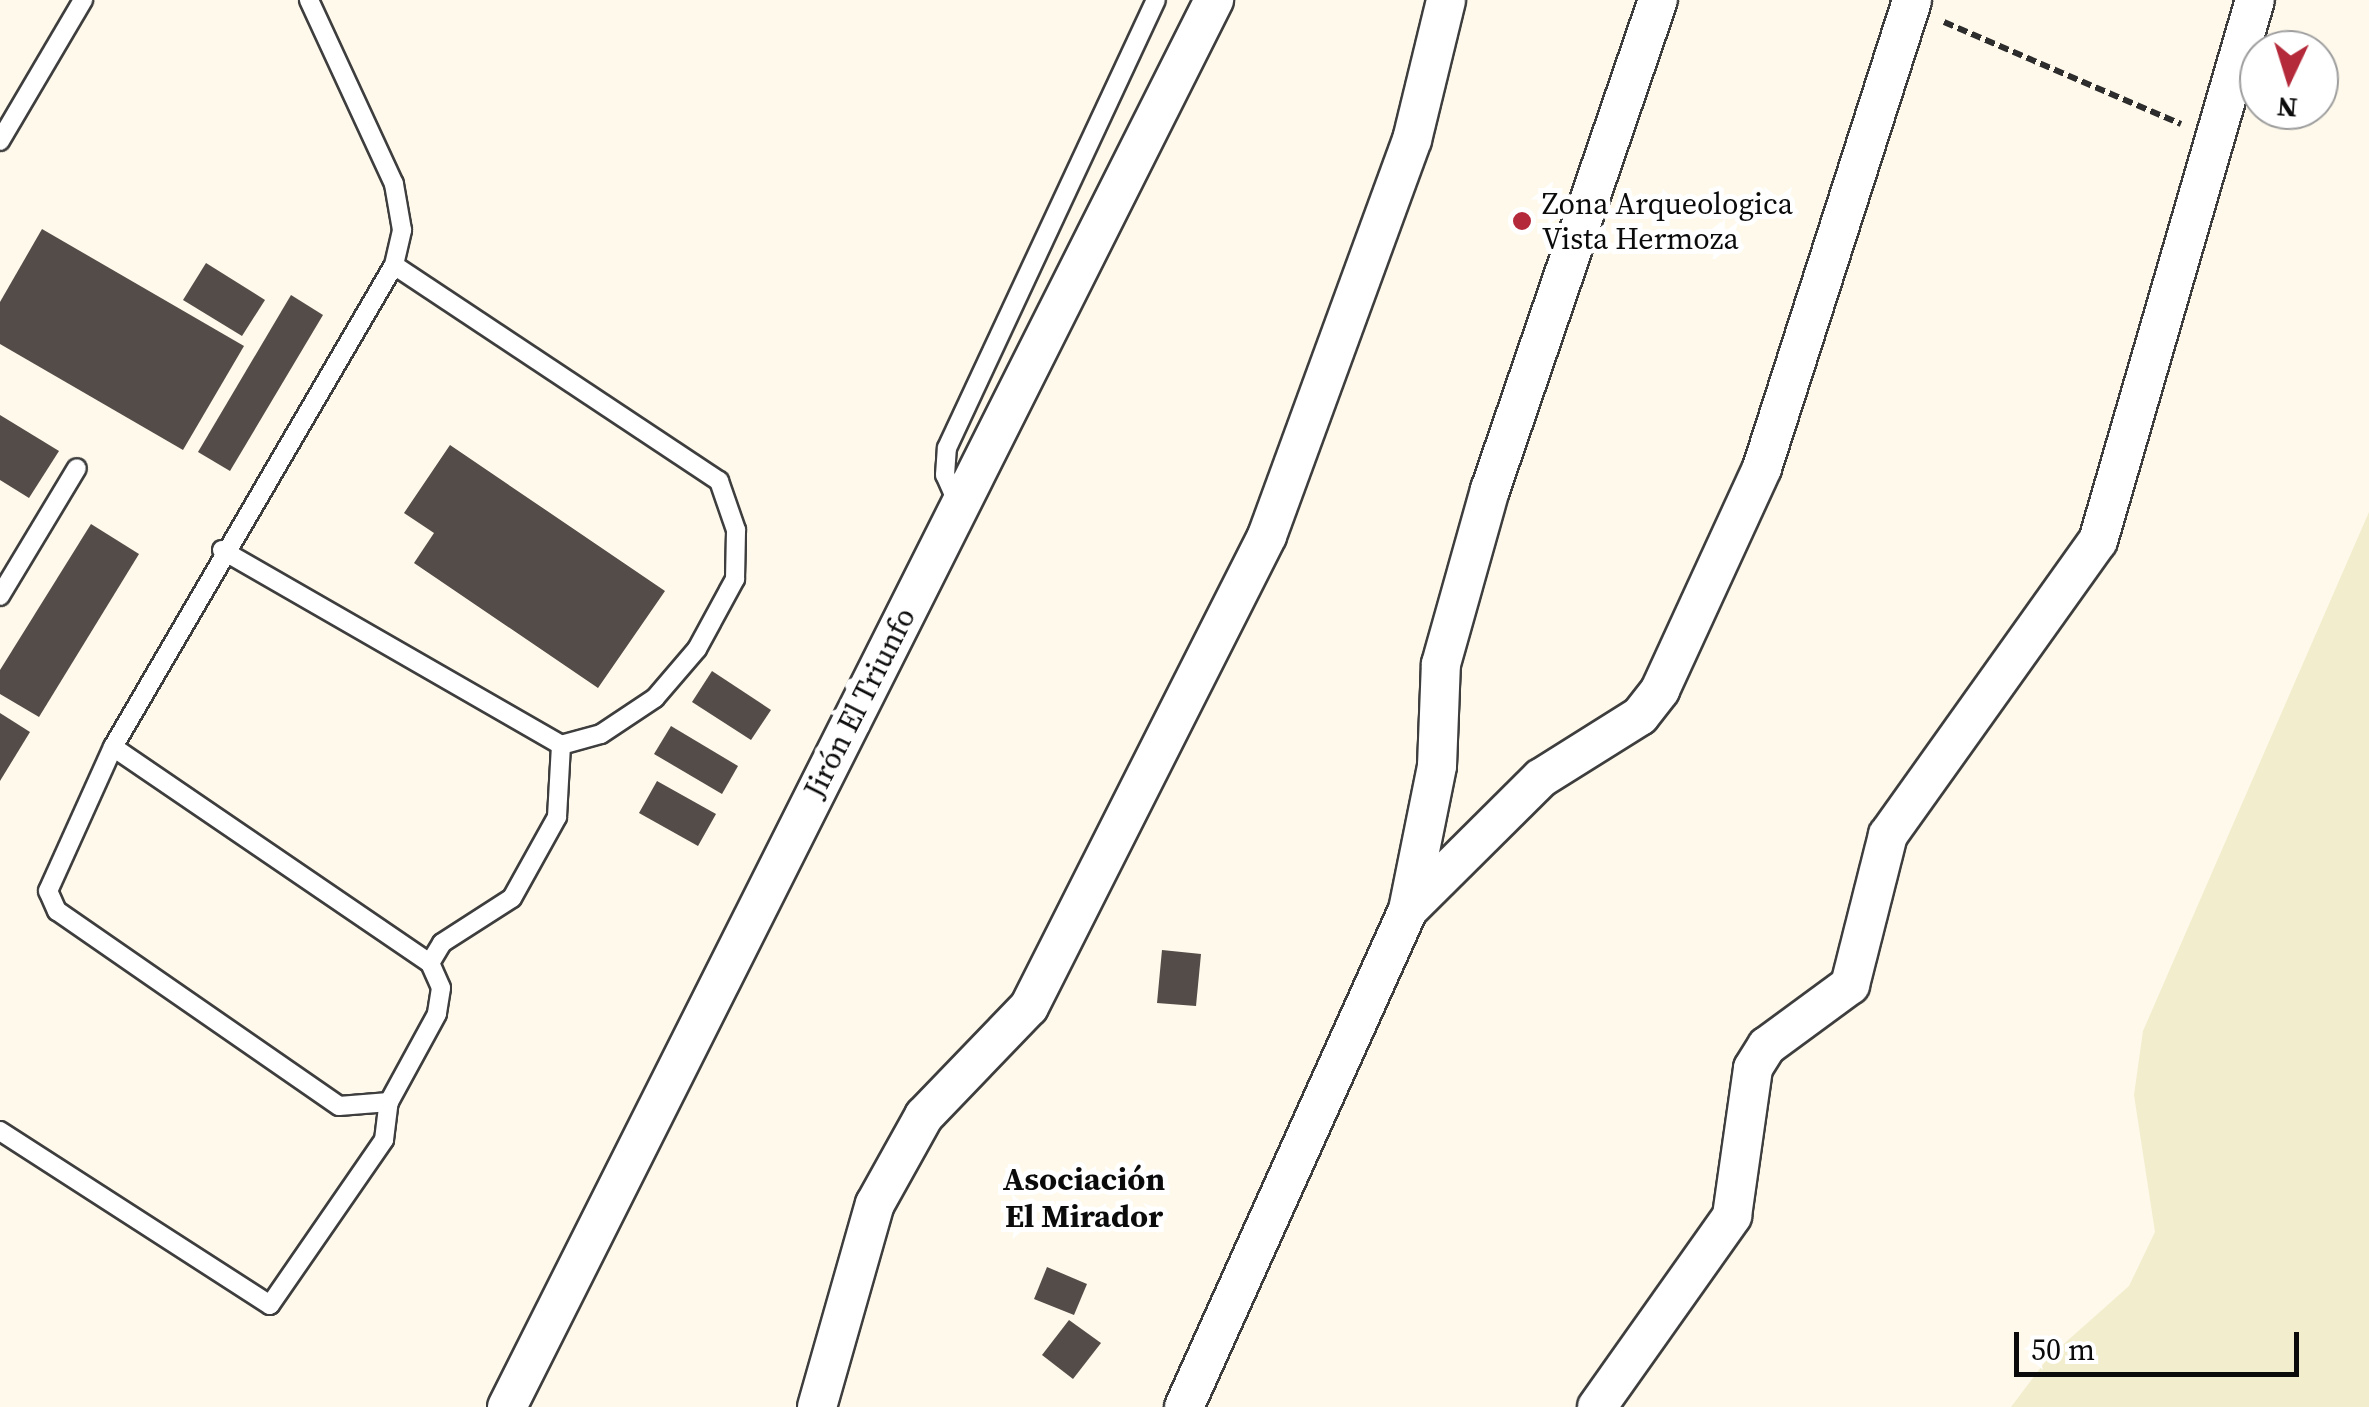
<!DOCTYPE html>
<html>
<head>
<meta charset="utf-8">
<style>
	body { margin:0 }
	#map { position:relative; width:2369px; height:1407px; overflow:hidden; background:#fef9eb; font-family:"Source Serif 4",serif }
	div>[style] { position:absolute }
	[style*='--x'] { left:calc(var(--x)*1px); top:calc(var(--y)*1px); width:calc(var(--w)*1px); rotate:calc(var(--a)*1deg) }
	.farmland>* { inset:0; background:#f2edcc }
	.building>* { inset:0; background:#534c48 }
	.path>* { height:6px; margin-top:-3px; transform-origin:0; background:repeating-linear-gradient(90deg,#2d2d2d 0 10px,transparent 0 15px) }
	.roads { filter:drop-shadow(2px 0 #3e3e3e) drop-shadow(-2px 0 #3e3e3e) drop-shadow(0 2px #3e3e3e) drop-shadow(0 -2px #3e3e3e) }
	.service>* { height:18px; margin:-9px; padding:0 9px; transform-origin:9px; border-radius:9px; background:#fff }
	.minor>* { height:38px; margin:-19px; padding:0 19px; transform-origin:19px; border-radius:19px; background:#fff }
	.dots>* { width:28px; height:28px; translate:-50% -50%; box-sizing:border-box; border:5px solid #fff; border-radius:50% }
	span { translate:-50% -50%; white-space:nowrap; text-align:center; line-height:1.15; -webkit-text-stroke:10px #fff; paint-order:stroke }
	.poi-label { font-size:30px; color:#0b0b0b }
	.left { translate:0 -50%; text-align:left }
	.street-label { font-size:30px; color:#0b0b0b }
	.neighbourhood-label { font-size:32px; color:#0b0b0b; font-weight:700 }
	.north { position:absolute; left:2239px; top:30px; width:100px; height:100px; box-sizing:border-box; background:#fff; border:2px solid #9d9d9d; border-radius:50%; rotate:184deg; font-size:28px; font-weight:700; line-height:40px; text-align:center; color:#0b0b0b }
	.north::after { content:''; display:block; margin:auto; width:35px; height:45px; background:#b52a3a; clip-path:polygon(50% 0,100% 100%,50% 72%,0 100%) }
	.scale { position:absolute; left:2014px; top:1332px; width:285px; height:45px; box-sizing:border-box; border:5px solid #0b0b0b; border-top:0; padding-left:12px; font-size:30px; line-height:35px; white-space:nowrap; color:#0b0b0b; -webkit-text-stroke:8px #fff; paint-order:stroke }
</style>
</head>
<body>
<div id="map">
	<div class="farmland">
		<i style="clip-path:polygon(2369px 512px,2369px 1407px,2011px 1407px,2048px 1358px,2129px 1286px,2155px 1232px,2134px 1095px,2143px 1031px)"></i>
	</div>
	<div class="building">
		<i style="clip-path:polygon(42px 229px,244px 346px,183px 450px,0 344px,0 302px)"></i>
		<i style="clip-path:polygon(206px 263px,265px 300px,242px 336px,183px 300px)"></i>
		<i style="clip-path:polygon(291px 295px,323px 315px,230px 471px,198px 452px)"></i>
		<i style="clip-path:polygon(0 415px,59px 451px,29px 498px,0 480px)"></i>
		<i style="clip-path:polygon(450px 445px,665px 591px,598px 688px,414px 563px,434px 533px,404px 513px)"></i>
		<i style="clip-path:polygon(91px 524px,139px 554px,39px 717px,0 694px,0 670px)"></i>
		<i style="clip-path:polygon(712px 671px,771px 710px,751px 740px,692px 702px)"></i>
		<i style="clip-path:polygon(0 713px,30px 732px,0 781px)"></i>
		<i style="clip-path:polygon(671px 726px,738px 766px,722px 794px,654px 754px)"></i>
		<i style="clip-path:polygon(657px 781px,716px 814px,698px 846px,639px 813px)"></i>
		<i style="clip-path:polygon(1162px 950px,1201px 954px,1196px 1006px,1157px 1003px)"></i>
		<i style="clip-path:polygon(1047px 1267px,1087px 1284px,1074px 1315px,1034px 1299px)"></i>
		<i style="clip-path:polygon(1069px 1320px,1101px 1343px,1073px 1379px,1042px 1355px)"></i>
	</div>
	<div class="path">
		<i style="--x:1944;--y:22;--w:258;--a:23.3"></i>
	</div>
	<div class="roads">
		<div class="service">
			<i style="--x:0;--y:141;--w:164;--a:-59.5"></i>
			<i style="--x:959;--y:506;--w:34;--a:-114"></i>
			<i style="--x:945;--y:475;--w:27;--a:-86"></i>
			<i style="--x:947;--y:448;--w:494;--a:-65"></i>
			<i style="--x:222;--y:550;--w:391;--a:29.9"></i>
			<i style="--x:561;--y:745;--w:41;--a:-15.4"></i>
			<i style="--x:601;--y:734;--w:65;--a:-33.7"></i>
			<i style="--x:655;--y:698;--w:65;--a:-49.4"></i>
			<i style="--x:697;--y:649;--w:80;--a:-61.5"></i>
			<i style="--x:735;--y:579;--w:49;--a:-88.8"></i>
			<i style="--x:736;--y:530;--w:52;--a:-109.1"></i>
			<i style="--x:719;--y:481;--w:390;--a:-146.4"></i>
			<i style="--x:0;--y:596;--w:149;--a:-59"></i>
			<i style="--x:113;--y:747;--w:384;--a:34.3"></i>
			<i style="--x:430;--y:963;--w:27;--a:66"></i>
			<i style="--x:441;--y:988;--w:26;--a:99"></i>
			<i style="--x:437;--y:1014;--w:100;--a:118.6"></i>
			<i style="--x:389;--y:1102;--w:50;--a:175.4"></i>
			<i style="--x:339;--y:1106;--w:343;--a:-145.3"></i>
			<i style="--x:57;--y:911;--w:22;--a:-114"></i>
			<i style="--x:48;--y:891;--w:158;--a:-65.7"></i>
			<i style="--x:113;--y:747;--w:558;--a:-59.76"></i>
			<i style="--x:394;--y:265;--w:36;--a:-77"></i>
			<i style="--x:402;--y:230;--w:47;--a:-99.9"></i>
			<i style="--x:394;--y:184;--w:203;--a:-114.8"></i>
			<i style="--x:430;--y:963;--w:23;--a:-59"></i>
			<i style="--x:442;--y:943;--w:83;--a:-32.7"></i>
			<i style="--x:512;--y:898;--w:93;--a:-60.9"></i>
			<i style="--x:557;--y:817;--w:72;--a:-86.8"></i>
			<i style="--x:0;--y:1131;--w:321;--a:32.8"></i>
			<i style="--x:270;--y:1305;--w:201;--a:-55.4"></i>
			<i style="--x:384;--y:1140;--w:38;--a:-83"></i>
		</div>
		<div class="minor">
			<i style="--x:1408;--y:910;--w:187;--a:-44.8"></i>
			<i style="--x:1541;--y:778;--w:117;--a:-32.1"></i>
			<i style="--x:1640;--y:716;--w:33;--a:-52"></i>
			<i style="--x:1660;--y:690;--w:244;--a:-65.3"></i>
			<i style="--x:1762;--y:468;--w:491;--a:-72.2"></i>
			<i style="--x:507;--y:1407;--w:1575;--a:-63.32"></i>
			<i style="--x:817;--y:1407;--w:211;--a:-74.1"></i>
			<i style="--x:875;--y:1204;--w:101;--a:-60.9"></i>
			<i style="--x:924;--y:1116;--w:151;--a:-46.1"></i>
			<i style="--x:1029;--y:1007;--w:528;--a:-63.19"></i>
			<i style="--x:1267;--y:536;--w:422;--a:-69.9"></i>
			<i style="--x:1412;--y:140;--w:144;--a:-76.3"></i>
			<i style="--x:1184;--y:1407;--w:545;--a:-65.74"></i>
			<i style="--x:1408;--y:910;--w:147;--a:-78.6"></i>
			<i style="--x:1437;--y:766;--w:102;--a:-87.8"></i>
			<i style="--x:1441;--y:664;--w:181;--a:-74.3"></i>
			<i style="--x:1490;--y:490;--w:518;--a:-71.08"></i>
			<i style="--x:1597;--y:1407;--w:234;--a:-54.7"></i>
			<i style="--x:1732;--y:1216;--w:149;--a:-81.9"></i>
			<i style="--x:1753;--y:1068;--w:26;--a:-58"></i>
			<i style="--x:1767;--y:1046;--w:103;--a:-36.3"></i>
			<i style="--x:1850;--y:985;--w:155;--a:-75.8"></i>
			<i style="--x:1888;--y:835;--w:361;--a:-54.5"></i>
			<i style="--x:2098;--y:541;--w:563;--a:-73.82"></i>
		</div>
	</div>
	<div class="dots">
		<i style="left:1522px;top:221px;background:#b52a3a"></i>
	</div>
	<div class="poi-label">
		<span class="left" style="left:1542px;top:221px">Zona Arqueologica<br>Vista Hermoza</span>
	</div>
	<div class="street-label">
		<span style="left:860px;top:703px;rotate:-63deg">Jirón El Triunfo</span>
	</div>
	<div class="neighbourhood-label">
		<span style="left:1084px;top:1198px">Asociación<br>El Mirador</span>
	</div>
	<div class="north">N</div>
	<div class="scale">50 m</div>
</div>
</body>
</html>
